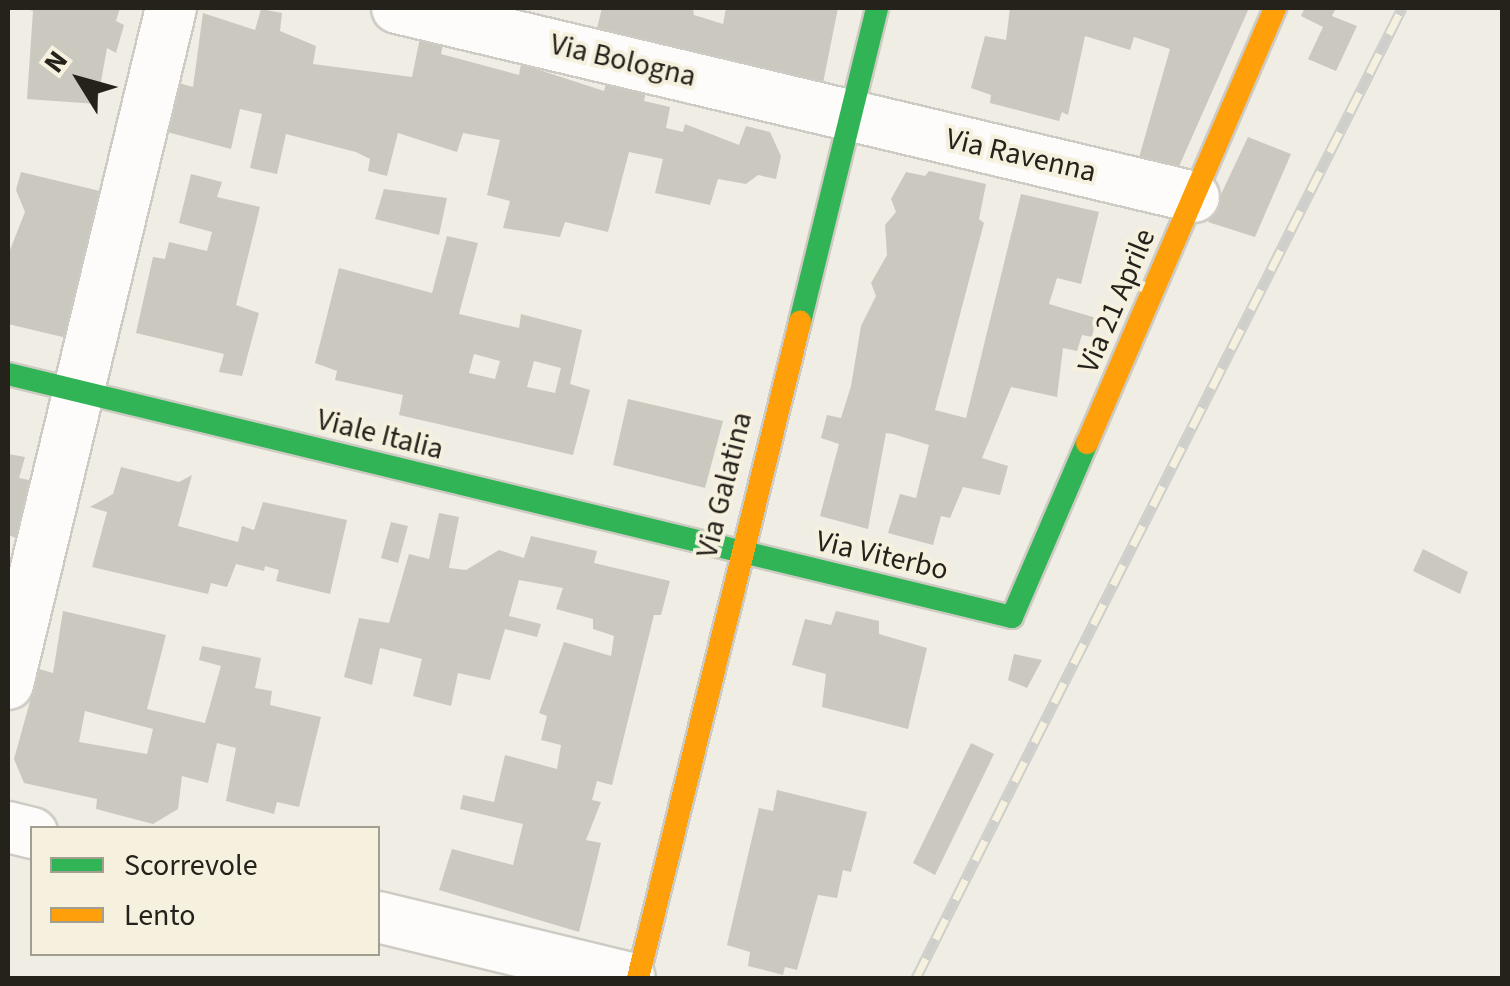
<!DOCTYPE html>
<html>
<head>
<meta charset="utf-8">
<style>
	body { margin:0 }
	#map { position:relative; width:1510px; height:986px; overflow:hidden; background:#f0ede4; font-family:"Source Sans 3",sans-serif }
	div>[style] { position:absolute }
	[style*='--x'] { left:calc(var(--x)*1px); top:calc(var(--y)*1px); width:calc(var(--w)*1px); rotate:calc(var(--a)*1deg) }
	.building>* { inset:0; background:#cbc8bf }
	.roads { filter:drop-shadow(2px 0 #cdcbc3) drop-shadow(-2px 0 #cdcbc3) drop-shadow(0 2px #cdcbc3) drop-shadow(0 -2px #cdcbc3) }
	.street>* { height:50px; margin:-25px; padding:0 25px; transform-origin:25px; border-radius:25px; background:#fdfcfb }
	.fast>* { height:22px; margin:-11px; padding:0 11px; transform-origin:11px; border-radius:11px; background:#30b455 }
	.slow>* { height:22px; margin:-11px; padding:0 11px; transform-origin:11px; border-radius:11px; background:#ff9f0a }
	.rail>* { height:11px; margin-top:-5.5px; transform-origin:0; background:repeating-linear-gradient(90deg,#f6f0de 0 22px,#cececa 0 44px); box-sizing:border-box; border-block:2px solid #cececa }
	span { translate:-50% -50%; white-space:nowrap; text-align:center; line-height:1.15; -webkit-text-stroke:8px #f6f0de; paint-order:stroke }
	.street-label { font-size:30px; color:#25221c }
	.frame { position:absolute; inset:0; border:10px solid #25221c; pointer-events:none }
	.legend { position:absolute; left:30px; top:826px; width:350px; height:130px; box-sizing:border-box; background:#f6f0de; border:2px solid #a29e90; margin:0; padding:12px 18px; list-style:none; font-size:30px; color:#25221c }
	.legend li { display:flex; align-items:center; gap:20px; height:50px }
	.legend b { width:50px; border:2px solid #a29e90 }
	.north { position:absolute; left:30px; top:30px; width:100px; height:100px; -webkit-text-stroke:8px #f6f0de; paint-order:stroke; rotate:307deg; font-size:28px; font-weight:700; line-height:40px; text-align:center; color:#25221c }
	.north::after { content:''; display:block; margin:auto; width:35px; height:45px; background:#25221c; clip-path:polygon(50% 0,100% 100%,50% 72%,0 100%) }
</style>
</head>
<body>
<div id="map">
	<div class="building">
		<i style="clip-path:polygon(23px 8px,120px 8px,116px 21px,124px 25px,116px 53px,107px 48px,97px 104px,27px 99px,33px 11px)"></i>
		<i style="clip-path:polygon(602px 8px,693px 8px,694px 15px,723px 24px,726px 8px,838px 8px,822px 88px,597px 28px)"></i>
		<i style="clip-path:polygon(1010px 8px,1249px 8px,1177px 171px,1138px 161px,1170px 49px,1134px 37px,1130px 50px,1085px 36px,1068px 115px,1062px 112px,1059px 121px,990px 103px,991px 95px,971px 88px,985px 36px,1006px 40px)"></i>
		<i style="clip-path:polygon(1305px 8px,1336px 8px,1332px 16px,1357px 26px,1336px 71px,1308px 59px,1323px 27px,1301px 16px)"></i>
		<i style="clip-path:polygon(261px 9px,282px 13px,280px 31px,316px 46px,313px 64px,412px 77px,420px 38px,443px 45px,441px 54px,519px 75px,521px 64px,604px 91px,608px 77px,646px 91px,644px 101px,670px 107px,666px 128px,683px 132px,685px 124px,739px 145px,746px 126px,770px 132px,781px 156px,776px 179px,758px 175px,746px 184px,718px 179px,710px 205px,655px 193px,663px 159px,629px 152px,608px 232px,565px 222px,560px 237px,503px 228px,510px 201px,487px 195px,500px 140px,463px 133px,457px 152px,398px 133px,387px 176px,368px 171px,370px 159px,356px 152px,286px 134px,277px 174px,250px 168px,262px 114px,240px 109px,231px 149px,167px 132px,179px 83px,193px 87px,203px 13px,255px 30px)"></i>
		<i style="clip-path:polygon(1248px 137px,1291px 154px,1255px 237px,1208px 222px)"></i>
		<i style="clip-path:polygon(929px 171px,986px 184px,979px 219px,984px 223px,935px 410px,966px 418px,1021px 194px,1099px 212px,1081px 284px,1057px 278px,1049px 304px,1096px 318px,1092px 337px,1082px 335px,1077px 351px,1063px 348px,1057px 397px,1011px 387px,982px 458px,1008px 466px,1000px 495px,963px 487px,950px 518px,941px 516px,933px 545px,888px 533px,900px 494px,916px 498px,929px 445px,893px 434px,886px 433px,868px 529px,820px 516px,839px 444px,821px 438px,827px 415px,841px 418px,851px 386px,861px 326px,876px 296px,871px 283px,887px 255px,885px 225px,896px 212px,891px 199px,906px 172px,925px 176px)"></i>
		<i style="clip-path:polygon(21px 172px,104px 192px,71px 339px,8px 324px,8px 255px,25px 212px,16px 190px)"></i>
		<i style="clip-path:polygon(191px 174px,222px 182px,217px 197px,260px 207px,236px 305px,259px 313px,242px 376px,219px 372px,224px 354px,136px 333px,153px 257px,165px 259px,169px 242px,207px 251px,212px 232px,179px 223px)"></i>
		<i style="clip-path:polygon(384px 189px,447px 198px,439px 235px,375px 219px)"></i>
		<i style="clip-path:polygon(evenodd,447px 236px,478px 243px,459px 314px,519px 328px,521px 314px,582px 330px,570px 384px,590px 390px,573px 455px,399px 415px,403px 395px,335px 380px,337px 371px,315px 363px,339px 268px,432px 293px,447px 236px,474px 354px,500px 361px,495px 379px,469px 373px,474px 354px,447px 236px,534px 361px,561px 368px,555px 393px,527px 387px,534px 361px)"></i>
		<i style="clip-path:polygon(628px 399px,723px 421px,705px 488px,613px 465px)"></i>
		<i style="clip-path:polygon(8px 454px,25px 457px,19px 478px,33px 481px,19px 539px,8px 535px)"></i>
		<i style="clip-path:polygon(121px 467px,179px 482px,192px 475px,178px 526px,238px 542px,242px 526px,254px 530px,263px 502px,347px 520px,330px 594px,276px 581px,279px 570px,265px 566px,264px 571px,236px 564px,227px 587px,211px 583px,208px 594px,92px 567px,107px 512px,90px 507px,113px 494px)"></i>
		<i style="clip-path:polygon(439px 513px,459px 517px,449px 568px,466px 570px,499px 550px,524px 558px,531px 536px,597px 551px,594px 563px,670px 581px,661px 615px,654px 615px,612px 785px,597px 781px,592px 800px,601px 802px,586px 840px,601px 843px,579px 932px,439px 890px,452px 849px,513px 865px,523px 824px,460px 809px,463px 795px,494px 802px,505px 755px,557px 769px,561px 745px,541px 740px,547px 716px,539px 713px,564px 642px,611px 656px,614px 636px,593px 629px,593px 619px,556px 609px,563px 588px,519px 580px,509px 616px,541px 624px,537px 637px,505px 629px,490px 680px,458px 673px,451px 706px,413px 696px,422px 659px,380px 648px,372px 685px,344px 677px,359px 618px,389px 623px,409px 554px,429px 559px)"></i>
		<i style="clip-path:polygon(391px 522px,408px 526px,398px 563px,381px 558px)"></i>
		<i style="clip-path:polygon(1423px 549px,1468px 572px,1460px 594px,1413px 571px)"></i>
		<i style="clip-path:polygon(evenodd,63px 611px,166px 635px,147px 709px,205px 723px,221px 666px,199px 660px,202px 646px,261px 658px,255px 688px,272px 691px,270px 705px,321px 717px,299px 807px,277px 802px,274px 814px,226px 801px,236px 748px,217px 743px,208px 783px,182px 776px,178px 809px,153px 824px,96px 809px,97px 799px,24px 783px,14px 759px,39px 669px,53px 673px,63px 611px,85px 711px,153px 729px,147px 754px,79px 742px,85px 711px)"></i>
		<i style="clip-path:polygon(836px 611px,879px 621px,879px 634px,927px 648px,908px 729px,822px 707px,826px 674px,792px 665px,805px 619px,831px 625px)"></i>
		<i style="clip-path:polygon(1014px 654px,1042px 660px,1027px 688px,1008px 680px)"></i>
		<i style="clip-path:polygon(971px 743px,994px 754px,935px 875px,913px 863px)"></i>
		<i style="clip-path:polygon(777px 790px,867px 812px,851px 872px,843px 870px,837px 898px,818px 895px,797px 970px,785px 967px,783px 975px,748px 966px,750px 952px,727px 945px,759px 808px,773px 811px)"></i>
	</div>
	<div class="roads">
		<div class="street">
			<i style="--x:397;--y:8;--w:819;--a:13.34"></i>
			<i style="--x:8;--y:684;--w:695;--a:-76.44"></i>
			<i style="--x:8;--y:827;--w:25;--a:14"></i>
			<i style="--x:378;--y:917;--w:259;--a:13.6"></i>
		</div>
		<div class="fast">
			<i style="--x:800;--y:322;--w:323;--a:-76.2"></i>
			<i style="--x:8;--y:374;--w:1033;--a:13.61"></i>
			<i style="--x:1012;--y:617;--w:189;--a:-66.7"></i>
		</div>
		<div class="slow">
			<i style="--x:1087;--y:443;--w:474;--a:-66.6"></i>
			<i style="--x:638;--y:978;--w:676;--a:-76.13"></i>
		</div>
	</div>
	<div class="rail">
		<i style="--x:916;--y:978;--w:1085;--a:-63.39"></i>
	</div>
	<div class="street-label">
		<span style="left:623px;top:61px;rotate:13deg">Via Bologna</span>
		<span style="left:1021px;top:156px;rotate:13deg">Via Ravenna</span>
		<span style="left:1117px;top:301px;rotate:-67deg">Via 21 Aprile</span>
		<span style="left:380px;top:435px;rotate:14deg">Viale Italia</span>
		<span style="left:725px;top:485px;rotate:-76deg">Via Galatina</span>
		<span style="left:882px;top:556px;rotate:13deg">Via Viterbo</span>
	</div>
	<div class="frame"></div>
	<ul class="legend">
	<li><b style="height:12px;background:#30b455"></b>Scorrevole</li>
	<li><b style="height:12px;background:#ff9f0a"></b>Lento</li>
	</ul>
	<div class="north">N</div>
</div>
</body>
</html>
